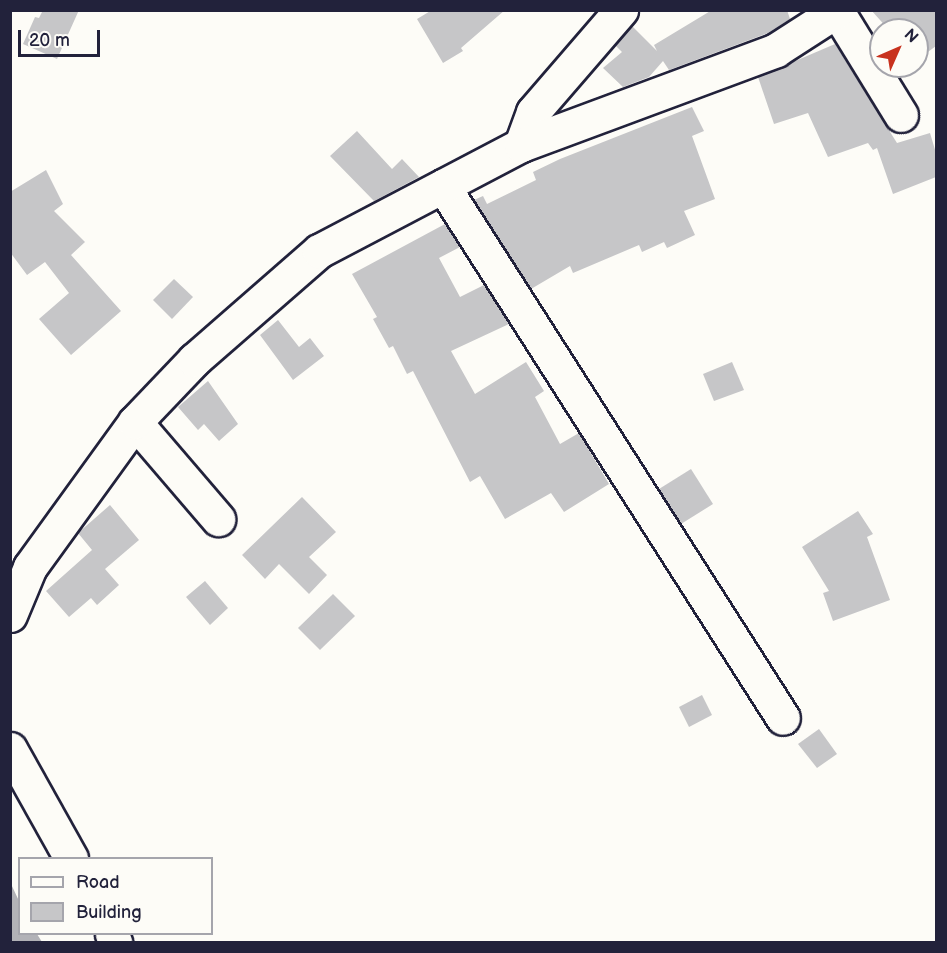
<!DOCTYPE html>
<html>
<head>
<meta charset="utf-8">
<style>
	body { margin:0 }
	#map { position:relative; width:947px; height:953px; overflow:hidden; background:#fdfcf7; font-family:"Balsamiq Sans",sans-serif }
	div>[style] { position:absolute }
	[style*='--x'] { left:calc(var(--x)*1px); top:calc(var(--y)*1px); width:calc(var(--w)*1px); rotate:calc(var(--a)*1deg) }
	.water>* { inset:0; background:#b2b2b7 }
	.building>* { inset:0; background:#c6c6c8 }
	.roads { filter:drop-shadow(2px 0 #22223b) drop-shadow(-2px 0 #22223b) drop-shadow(0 2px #22223b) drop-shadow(0 -2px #22223b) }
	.minor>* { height:33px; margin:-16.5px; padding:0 16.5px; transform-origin:16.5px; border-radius:16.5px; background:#fdfcf7 }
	span { translate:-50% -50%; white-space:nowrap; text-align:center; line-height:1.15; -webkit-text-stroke:5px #fdfcf7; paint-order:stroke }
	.frame { position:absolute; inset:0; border:12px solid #22223b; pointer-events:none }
	.legend { position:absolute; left:18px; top:857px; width:195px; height:78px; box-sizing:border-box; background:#fdfcf7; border:2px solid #a5a5ac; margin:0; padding:8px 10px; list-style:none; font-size:18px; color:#22223b }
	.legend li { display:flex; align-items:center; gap:12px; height:30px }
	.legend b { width:30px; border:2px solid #a5a5ac }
	.north { position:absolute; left:869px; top:18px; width:60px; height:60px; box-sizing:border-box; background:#fdfcf7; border:2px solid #a5a5ac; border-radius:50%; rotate:45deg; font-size:16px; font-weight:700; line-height:24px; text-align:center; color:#22223b }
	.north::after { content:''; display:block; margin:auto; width:21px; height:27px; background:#c8321e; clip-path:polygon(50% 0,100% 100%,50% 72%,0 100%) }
	.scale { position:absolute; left:18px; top:30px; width:82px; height:27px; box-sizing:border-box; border:3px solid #22223b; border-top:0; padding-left:8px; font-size:18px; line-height:21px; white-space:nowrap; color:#22223b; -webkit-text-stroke:4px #fdfcf7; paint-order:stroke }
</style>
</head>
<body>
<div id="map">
	<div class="water">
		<i style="clip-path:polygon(11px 884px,19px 901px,20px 934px,37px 934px,42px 942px,11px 942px)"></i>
	</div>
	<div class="building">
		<i style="clip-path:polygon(43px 10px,79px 10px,57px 59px,23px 44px,35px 17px,39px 18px)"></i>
		<i style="clip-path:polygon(432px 10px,505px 10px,461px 48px,463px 51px,443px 63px,417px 19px)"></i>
		<i style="clip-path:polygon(712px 10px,787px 10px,790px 19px,768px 33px,669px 70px,663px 61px,649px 77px,623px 87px,603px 68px,622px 52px,615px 45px,632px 26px,657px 51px,654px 45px)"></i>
		<i style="clip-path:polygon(871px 10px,936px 10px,936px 46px,917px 60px,917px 30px,889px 30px)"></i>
		<i style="clip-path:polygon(835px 44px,897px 143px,930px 133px,936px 153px,936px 177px,893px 194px,877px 148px,873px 150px,868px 143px,828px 157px,808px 113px,774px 124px,758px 77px)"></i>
		<i style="clip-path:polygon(692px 107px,704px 131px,692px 136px,715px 199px,684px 211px,695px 235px,667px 248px,664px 242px,642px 252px,639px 245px,573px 273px,570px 266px,531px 289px,474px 200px,483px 196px,487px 204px,536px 180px,533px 172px,560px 159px)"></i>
		<i style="clip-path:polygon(357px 131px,392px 169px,402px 159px,419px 177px,374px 201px,330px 156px)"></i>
		<i style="clip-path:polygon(46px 170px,63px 204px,54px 211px,85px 242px,71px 255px,121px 311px,71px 355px,39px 319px,69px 293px,45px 262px,27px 275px,10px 252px,10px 192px)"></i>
		<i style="clip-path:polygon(445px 224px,460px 247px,439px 258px,460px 297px,484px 285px,509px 324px,451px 351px,475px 394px,526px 362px,544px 391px,535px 397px,560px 444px,579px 433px,609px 484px,564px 512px,551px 493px,505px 519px,480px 476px,470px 482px,413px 371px,407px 374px,393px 346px,389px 348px,373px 319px,377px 317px,352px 274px)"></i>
		<i style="clip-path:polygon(174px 279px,193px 297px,172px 319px,153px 300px)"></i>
		<i style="clip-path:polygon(278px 320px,299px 347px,310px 338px,324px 356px,293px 380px,260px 335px)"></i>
		<i style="clip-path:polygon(732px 362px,744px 390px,714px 401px,703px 374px)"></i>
		<i style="clip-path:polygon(208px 381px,238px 424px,219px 441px,204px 424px,198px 430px,178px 407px)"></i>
		<i style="clip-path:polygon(691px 469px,713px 504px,681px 524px,659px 489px)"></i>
		<i style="clip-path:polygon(302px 497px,336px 532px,309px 557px,327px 575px,309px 594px,279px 564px,265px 579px,242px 555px)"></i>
		<i style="clip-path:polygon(110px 505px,139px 540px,105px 569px,119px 585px,97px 605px,91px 598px,69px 617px,46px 591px,92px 550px,78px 533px)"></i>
		<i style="clip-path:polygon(858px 511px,873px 534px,867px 537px,890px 600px,833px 621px,823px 593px,829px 591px,802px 547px)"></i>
		<i style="clip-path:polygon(205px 581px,228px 608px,210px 625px,186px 597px)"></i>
		<i style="clip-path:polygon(333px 594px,355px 616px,320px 650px,298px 628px)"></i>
		<i style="clip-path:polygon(702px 695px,712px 715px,689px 727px,679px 707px)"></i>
		<i style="clip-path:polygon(819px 729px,837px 754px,817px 768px,798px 744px)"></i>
	</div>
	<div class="roads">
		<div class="minor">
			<i style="--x:837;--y:11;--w:122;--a:58.4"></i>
			<i style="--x:521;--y:145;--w:35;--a:-70"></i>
			<i style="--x:533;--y:112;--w:135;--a:-49.2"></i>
			<i style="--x:443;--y:186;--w:631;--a:57.42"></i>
			<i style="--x:135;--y:422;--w:128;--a:49.4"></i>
			<i style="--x:10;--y:615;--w:52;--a:-67.4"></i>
			<i style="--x:30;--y:567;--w:179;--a:-54.1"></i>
			<i style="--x:135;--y:422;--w:86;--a:-46.4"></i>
			<i style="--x:194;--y:360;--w:166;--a:-41.1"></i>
			<i style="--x:319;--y:251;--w:228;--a:-27.7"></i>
			<i style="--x:521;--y:145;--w:272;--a:-20.4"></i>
			<i style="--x:776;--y:50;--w:74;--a:-32.8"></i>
			<i style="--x:10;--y:749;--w:125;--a:60.8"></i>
			<i style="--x:112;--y:934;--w:9;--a:69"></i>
		</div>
	</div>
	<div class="frame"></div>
	<ul class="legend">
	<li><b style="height:8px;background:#fdfcf7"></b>Road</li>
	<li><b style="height:16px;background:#c6c6c8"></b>Building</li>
	</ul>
	<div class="north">N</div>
	<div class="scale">20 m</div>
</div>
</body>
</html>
